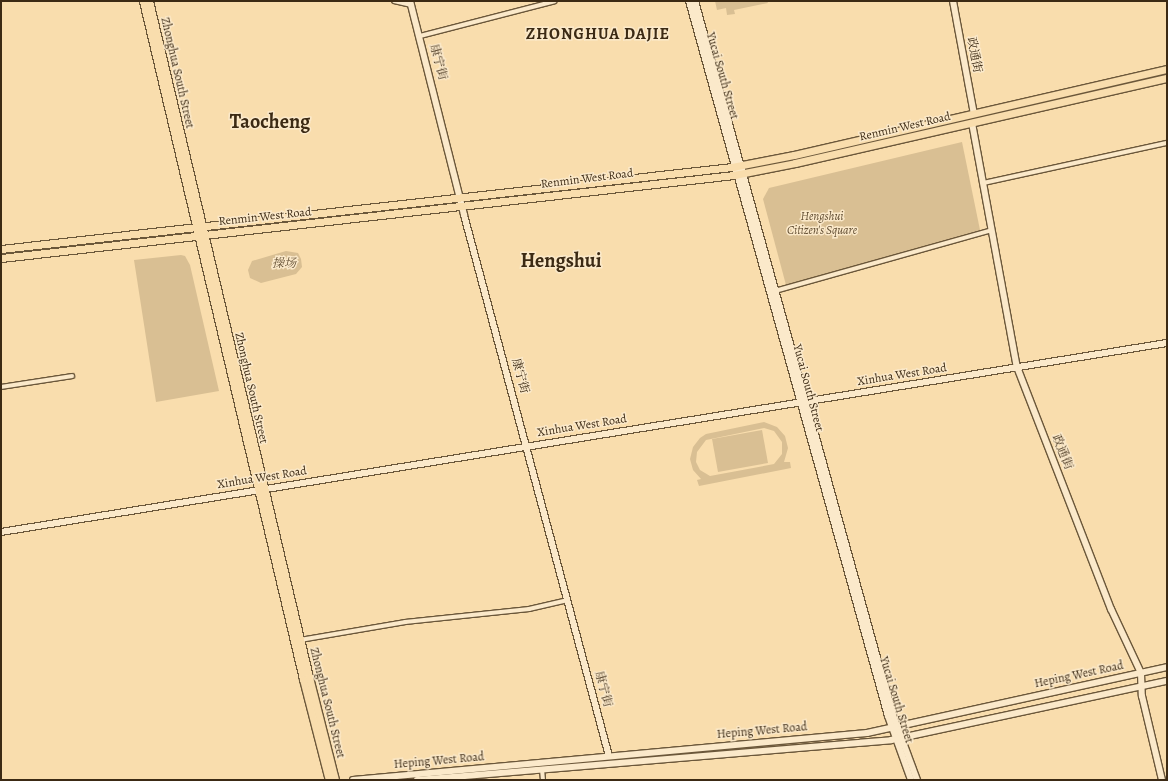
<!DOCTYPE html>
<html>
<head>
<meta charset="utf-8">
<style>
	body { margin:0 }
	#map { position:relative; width:1168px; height:781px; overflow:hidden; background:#f9ddad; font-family:Alegreya,"Noto Serif SC",serif }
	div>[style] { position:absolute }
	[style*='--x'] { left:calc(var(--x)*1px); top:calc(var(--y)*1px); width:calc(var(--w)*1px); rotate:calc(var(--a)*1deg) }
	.green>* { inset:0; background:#d9bf93 }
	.roads { filter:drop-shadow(1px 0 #6b573a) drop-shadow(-1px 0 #6b573a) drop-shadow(0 1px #6b573a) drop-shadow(0 -1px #6b573a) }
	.street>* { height:4px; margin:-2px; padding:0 2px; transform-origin:2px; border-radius:2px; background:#fbe9ca }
	.secondary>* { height:6px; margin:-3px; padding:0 3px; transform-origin:3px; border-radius:3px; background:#fbe9ca }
	.primary>* { height:7px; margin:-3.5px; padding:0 3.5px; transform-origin:3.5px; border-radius:3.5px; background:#f9ddad }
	span { translate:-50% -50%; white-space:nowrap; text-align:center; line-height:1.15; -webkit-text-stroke:3px #fbe9ca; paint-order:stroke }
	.street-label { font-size:12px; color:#3c2a14 }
	.park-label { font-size:12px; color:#634f34; font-style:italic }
	.district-label { font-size:16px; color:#3c2a14; font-weight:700; letter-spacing:1px }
	.town-label { font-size:20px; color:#3c2a14; font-weight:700 }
	.frame { position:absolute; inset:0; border:2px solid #3c2a14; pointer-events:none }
</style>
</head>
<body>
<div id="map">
	<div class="green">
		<i style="clip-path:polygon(715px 1px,767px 1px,768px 3px,734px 10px,735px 14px,727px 15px,726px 8px,717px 10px)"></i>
		<i style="clip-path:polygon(962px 142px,980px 230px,786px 285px,763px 199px,769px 188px)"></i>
		<i style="clip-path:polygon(286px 251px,298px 253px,301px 259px,302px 267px,296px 274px,261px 283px,250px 278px,248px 270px,252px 261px)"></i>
		<i style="clip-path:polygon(181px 255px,185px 256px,190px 265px,219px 391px,156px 402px,134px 260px)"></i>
		<i style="clip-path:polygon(evenodd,764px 422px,777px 427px,785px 436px,788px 448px,784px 462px,790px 462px,791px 468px,699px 486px,697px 480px,701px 479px,693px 470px,690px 459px,693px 447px,700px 438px,706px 434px,764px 422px,764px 428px,774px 431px,782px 442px,782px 454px,774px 464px,710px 476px,700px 470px,696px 462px,697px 452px,706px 440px,764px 428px)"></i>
		<i style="clip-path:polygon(762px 430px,768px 463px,718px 472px,712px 439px)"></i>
	</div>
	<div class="roads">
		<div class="street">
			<i style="--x:394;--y:1;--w:18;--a:13"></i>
			<i style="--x:420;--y:36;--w:139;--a:-14.5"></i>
			<i style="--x:983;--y:183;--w:188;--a:-12.3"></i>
			<i style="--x:775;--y:291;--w:225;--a:-15.7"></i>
			<i style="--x:1;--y:387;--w:72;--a:-8.8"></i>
			<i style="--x:300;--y:640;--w:107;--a:-9.7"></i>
			<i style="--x:405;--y:622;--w:125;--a:-6"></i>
			<i style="--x:529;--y:609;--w:40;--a:-13"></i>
			<i style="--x:542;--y:769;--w:11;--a:85"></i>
		</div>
		<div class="secondary">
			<i style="--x:410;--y:1;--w:221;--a:75.8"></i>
			<i style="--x:464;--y:215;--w:560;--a:75"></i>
			<i style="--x:689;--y:1;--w:742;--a:74.45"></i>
			<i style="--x:888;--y:716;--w:68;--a:70.2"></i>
			<i style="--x:695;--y:1;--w:741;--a:74.5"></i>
			<i style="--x:893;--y:715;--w:69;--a:69.7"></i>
			<i style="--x:953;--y:1;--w:115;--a:79.5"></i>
			<i style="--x:972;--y:123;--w:248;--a:79.6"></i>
			<i style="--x:1017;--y:367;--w:260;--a:68.8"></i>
			<i style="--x:1111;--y:609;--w:71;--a:64.9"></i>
			<i style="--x:1141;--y:673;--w:23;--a:88"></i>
			<i style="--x:1142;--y:696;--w:86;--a:76.6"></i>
			<i style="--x:1;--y:532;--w:1181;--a:-9.21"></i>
			<i style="--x:353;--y:780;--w:516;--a:-5.22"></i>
			<i style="--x:867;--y:733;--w:307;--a:-12.4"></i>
			<i style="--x:417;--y:780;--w:476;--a:-4.8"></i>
			<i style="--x:891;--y:740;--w:282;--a:-12.1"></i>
		</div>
		<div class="primary">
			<i style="--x:143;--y:1;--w:697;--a:76.72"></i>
			<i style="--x:303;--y:679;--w:104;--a:75.6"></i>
			<i style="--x:149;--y:1;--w:695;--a:76.68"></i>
			<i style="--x:309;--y:677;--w:106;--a:75.8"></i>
			<i style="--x:1;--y:249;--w:736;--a:-6.4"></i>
			<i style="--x:732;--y:167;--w:63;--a:-11"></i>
			<i style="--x:794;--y:155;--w:383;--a:-13"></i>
			<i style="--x:1;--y:258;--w:738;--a:-6.46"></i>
			<i style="--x:734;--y:175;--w:62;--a:-11.1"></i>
			<i style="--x:795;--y:163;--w:382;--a:-12.9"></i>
		</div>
	</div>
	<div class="street-label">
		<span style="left:974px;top:55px;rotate:79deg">政通街</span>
		<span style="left:438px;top:62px;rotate:75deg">康宁街</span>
		<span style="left:177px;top:73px;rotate:77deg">Zhonghua South Street</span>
		<span style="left:722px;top:76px;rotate:74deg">Yucai South Street</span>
		<span style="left:905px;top:127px;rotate:-13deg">Renmin West Road</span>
		<span style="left:587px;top:179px;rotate:-7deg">Renmin West Road</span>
		<span style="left:265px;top:217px;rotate:-6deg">Renmin West Road</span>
		<span style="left:902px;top:375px;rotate:-9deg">Xinhua West Road</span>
		<span style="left:520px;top:376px;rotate:75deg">康宁街</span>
		<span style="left:251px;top:388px;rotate:77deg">Zhonghua South Street</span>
		<span style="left:808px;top:388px;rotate:75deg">Yucai South Street</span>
		<span style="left:582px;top:426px;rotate:-9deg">Xinhua West Road</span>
		<span style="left:1062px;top:452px;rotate:68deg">政通街</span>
		<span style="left:262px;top:478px;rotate:-9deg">Xinhua West Road</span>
		<span style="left:1079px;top:675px;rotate:-12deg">Heping West Road</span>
		<span style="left:603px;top:689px;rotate:75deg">康宁街</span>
		<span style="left:896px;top:700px;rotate:73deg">Yucai South Street</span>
		<span style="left:327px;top:703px;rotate:76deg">Zhonghua South Street</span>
		<span style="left:762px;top:731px;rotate:-5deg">Heping West Road</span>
		<span style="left:439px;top:761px;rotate:-5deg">Heping West Road</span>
	</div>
	<div class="park-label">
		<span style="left:822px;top:224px">Hengshui<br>Citizen's Square</span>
		<span style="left:284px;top:264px">操场</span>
	</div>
	<div class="district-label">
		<span style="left:598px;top:34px">ZHONGHUA DAJIE</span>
	</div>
	<div class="town-label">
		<span style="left:270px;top:121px">Taocheng</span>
		<span style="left:561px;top:260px">Hengshui</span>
	</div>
	<div class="frame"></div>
</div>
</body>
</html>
